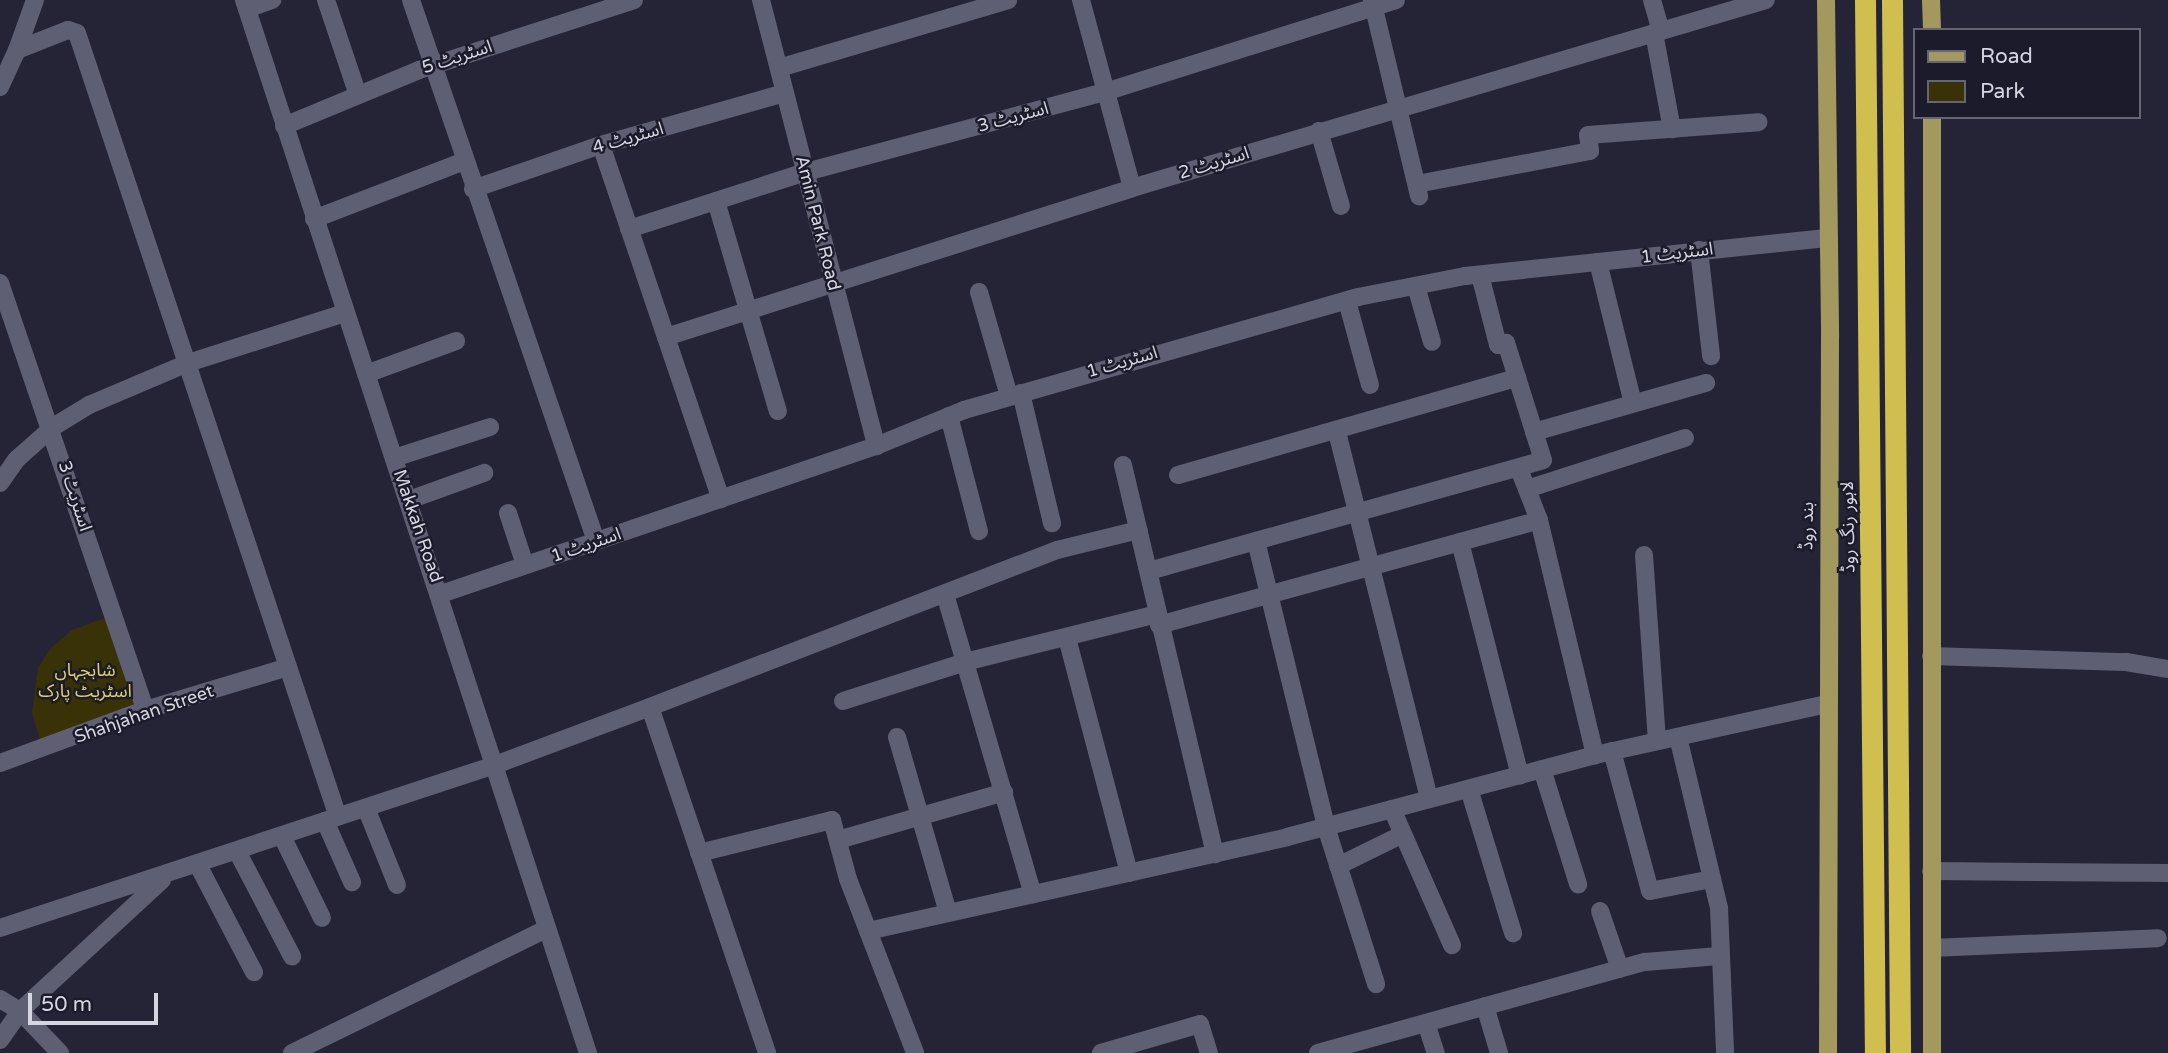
<!DOCTYPE html>
<html>
<head>
<meta charset="utf-8">
<style>
	body { margin:0 }
	#map { position:relative; width:2168px; height:1053px; overflow:hidden; background:#242436; font-family:"Varela Round","Noto Sans Arabic",sans-serif }
	div>[style] { position:absolute }
	[style*='--x'] { left:calc(var(--x)*1px); top:calc(var(--y)*1px); width:calc(var(--w)*1px); rotate:calc(var(--a)*1deg) }
	.green>* { inset:0; background:#393207 }
	.minor>* { height:18px; margin:-9px; padding:0 9px; transform-origin:9px; border-radius:9px; background:#5f5f74 }
	.major>* { height:18px; margin:-9px; padding:0 9px; transform-origin:9px; border-radius:9px; background:#a3995e }
	.highway>* { height:21px; margin:-10.5px; padding:0 10.5px; transform-origin:10.5px; border-radius:10.5px; background:#d0bf4f }
	span { translate:-50% -50%; white-space:nowrap; text-align:center; line-height:1.15; -webkit-text-stroke:5px #1b1b2c; paint-order:stroke }
	.street-label { font-size:18px; color:#d5d6e2 }
	.park-label { font-size:18px; color:#e0d066 }
	.legend { position:absolute; left:1913px; top:28px; width:228px; height:91px; box-sizing:border-box; background:#1b1b2c; border:2px solid #656675; margin:0; padding:9px 12px; list-style:none; font-size:21px; color:#d5d6e2 }
	.legend li { display:flex; align-items:center; gap:14px; height:35px }
	.legend b { width:35px; border:2px solid #656675 }
	.scale { position:absolute; left:28px; top:993px; width:130px; height:32px; box-sizing:border-box; border:4px solid #d5d6e2; border-top:0; padding-left:9px; font-size:21px; line-height:24px; white-space:nowrap; color:#d5d6e2; -webkit-text-stroke:5px #1b1b2c; paint-order:stroke }
</style>
</head>
<body>
<div id="map">
	<div class="green">
		<i style="clip-path:polygon(113px 615px,145px 710px,43px 749px,32px 713px,38px 668px,50px 649px,72px 630px)"></i>
	</div>
	<div class="minor">
		<i style="--x:244;--y:0;--w:1108;--a:71.91"></i>
		<i style="--x:326;--y:0;--w:100;--a:71.4"></i>
		<i style="--x:411;--y:0;--w:572;--a:71.12"></i>
		<i style="--x:761;--y:0;--w:461;--a:75.5"></i>
		<i style="--x:1081;--y:0;--w:195;--a:74.8"></i>
		<i style="--x:1372;--y:0;--w:202;--a:76.5"></i>
		<i style="--x:1652;--y:0;--w:32;--a:74"></i>
		<i style="--x:247;--y:9;--w:27;--a:-20"></i>
		<i style="--x:1654;--y:33;--w:98;--a:79.4"></i>
		<i style="--x:17;--y:50;--w:53;--a:-70.2"></i>
		<i style="--x:779;--y:68;--w:239;--a:-16.5"></i>
		<i style="--x:0;--y:87;--w:41;--a:-65.3"></i>
		<i style="--x:17;--y:50;--w:55;--a:-21.4"></i>
		<i style="--x:68;--y:30;--w:9;--a:18"></i>
		<i style="--x:77;--y:33;--w:826;--a:71.59"></i>
		<i style="--x:284;--y:126;--w:146;--a:-22.5"></i>
		<i style="--x:419;--y:70;--w:226;--a:-18"></i>
		<i style="--x:1319;--y:131;--w:78;--a:73.7"></i>
		<i style="--x:601;--y:145;--w:374;--a:71.3"></i>
		<i style="--x:1417;--y:184;--w:176;--a:-10.8"></i>
		<i style="--x:1590;--y:151;--w:16;--a:-97"></i>
		<i style="--x:1588;--y:135;--w:171;--a:-4.3"></i>
		<i style="--x:473;--y:189;--w:135;--a:-19"></i>
		<i style="--x:601;--y:145;--w:191;--a:-15.8"></i>
		<i style="--x:716;--y:201;--w:219;--a:73.6"></i>
		<i style="--x:314;--y:219;--w:161;--a:-21.1"></i>
		<i style="--x:629;--y:229;--w:186;--a:-17.9"></i>
		<i style="--x:806;--y:172;--w:310;--a:-15"></i>
		<i style="--x:1105;--y:92;--w:305;--a:-17.5"></i>
		<i style="--x:1699;--y:250;--w:107;--a:83.5"></i>
		<i style="--x:1598;--y:262;--w:145;--a:76.1"></i>
		<i style="--x:0;--y:283;--w:451;--a:71.2"></i>
		<i style="--x:1416;--y:286;--w:58;--a:74.1"></i>
		<i style="--x:979;--y:292;--w:108;--a:73.9"></i>
		<i style="--x:1347;--y:301;--w:87;--a:74.7"></i>
		<i style="--x:666;--y:337;--w:489;--a:-17.7"></i>
		<i style="--x:1132;--y:188;--w:661;--a:-16.52"></i>
		<i style="--x:366;--y:374;--w:96;--a:-20.1"></i>
		<i style="--x:1021;--y:393;--w:134;--a:76.6"></i>
		<i style="--x:949;--y:416;--w:119;--a:75.4"></i>
		<i style="--x:1337;--y:432;--w:378;--a:75.9"></i>
		<i style="--x:1534;--y:432;--w:179;--a:-15.9"></i>
		<i style="--x:394;--y:458;--w:101;--a:-17.9"></i>
		<i style="--x:1123;--y:465;--w:400;--a:76.7"></i>
		<i style="--x:1519;--y:469;--w:55;--a:68.6"></i>
		<i style="--x:1539;--y:520;--w:242;--a:76.6"></i>
		<i style="--x:1178;--y:475;--w:353;--a:-16"></i>
		<i style="--x:0;--y:483;--w:29;--a:-55"></i>
		<i style="--x:17;--y:459;--w:48;--a:-41.6"></i>
		<i style="--x:53;--y:427;--w:42;--a:-31.4"></i>
		<i style="--x:89;--y:405;--w:108;--a:-23"></i>
		<i style="--x:188;--y:363;--w:165;--a:-17.7"></i>
		<i style="--x:1527;--y:489;--w:166;--a:-17.9"></i>
		<i style="--x:409;--y:500;--w:80;--a:-19.8"></i>
		<i style="--x:508;--y:513;--w:55;--a:71.9"></i>
		<i style="--x:1256;--y:541;--w:294;--a:76.2"></i>
		<i style="--x:1326;--y:827;--w:165;--a:72.3"></i>
		<i style="--x:1460;--y:542;--w:241;--a:75.6"></i>
		<i style="--x:1644;--y:555;--w:186;--a:86"></i>
		<i style="--x:1149;--y:571;--w:409;--a:-15.7"></i>
		<i style="--x:1543;--y:460;--w:123;--a:-107.5"></i>
		<i style="--x:1506;--y:343;--w:8;--a:166"></i>
		<i style="--x:1498;--y:345;--w:72;--a:-104.4"></i>
		<i style="--x:441;--y:594;--w:459;--a:-18.8"></i>
		<i style="--x:876;--y:446;--w:95;--a:-22.2"></i>
		<i style="--x:964;--y:410;--w:410;--a:-16"></i>
		<i style="--x:1358;--y:297;--w:109;--a:-11.1"></i>
		<i style="--x:1465;--y:276;--w:366;--a:-6"></i>
		<i style="--x:945;--y:594;--w:313;--a:73.7"></i>
		<i style="--x:1159;--y:625;--w:394;--a:-15.4"></i>
		<i style="--x:1067;--y:638;--w:243;--a:75.2"></i>
		<i style="--x:1931;--y:656;--w:195;--a:1.8"></i>
		<i style="--x:2126;--y:662;--w:43;--a:9.5"></i>
		<i style="--x:843;--y:701;--w:128;--a:-17.7"></i>
		<i style="--x:965;--y:662;--w:198;--a:-14"></i>
		<i style="--x:650;--y:707;--w:436;--a:-21.1"></i>
		<i style="--x:1057;--y:550;--w:84;--a:-13.7"></i>
		<i style="--x:897;--y:737;--w:183;--a:73.8"></i>
		<i style="--x:1678;--y:737;--w:176;--a:76.5"></i>
		<i style="--x:1719;--y:908;--w:145;--a:87.6"></i>
		<i style="--x:1612;--y:751;--w:145;--a:74.8"></i>
		<i style="--x:1650;--y:891;--w:63;--a:-11"></i>
		<i style="--x:0;--y:763;--w:154;--a:-20.1"></i>
		<i style="--x:145;--y:710;--w:149;--a:-16.7"></i>
		<i style="--x:1542;--y:769;--w:121;--a:72.6"></i>
		<i style="--x:1469;--y:789;--w:151;--a:73"></i>
		<i style="--x:366;--y:808;--w:83;--a:68.1"></i>
		<i style="--x:1392;--y:809;--w:149;--a:66.2"></i>
		<i style="--x:325;--y:821;--w:67;--a:66.1"></i>
		<i style="--x:282;--y:836;--w:91;--a:64"></i>
		<i style="--x:838;--y:840;--w:173;--a:-16.1"></i>
		<i style="--x:237;--y:851;--w:119;--a:62.4"></i>
		<i style="--x:699;--y:853;--w:137;--a:-13.9"></i>
		<i style="--x:832;--y:820;--w:61;--a:74.8"></i>
		<i style="--x:848;--y:879;--w:186;--a:68.9"></i>
		<i style="--x:198;--y:865;--w:121;--a:62.4"></i>
		<i style="--x:1338;--y:866;--w:72;--a:-26.2"></i>
		<i style="--x:1931;--y:871;--w:237;--a:0.5"></i>
		<i style="--x:1600;--y:911;--w:61;--a:71"></i>
		<i style="--x:0;--y:928;--w:521;--a:-18.23"></i>
		<i style="--x:495;--y:765;--w:165;--a:-20.5"></i>
		<i style="--x:650;--y:707;--w:365;--a:71.3"></i>
		<i style="--x:868;--y:931;--w:429;--a:-12.6"></i>
		<i style="--x:1287;--y:837;--w:319;--a:-14.9"></i>
		<i style="--x:1595;--y:755;--w:238;--a:-12.4"></i>
		<i style="--x:1932;--y:948;--w:226;--a:-2.5"></i>
		<i style="--x:0;--y:999;--w:23;--a:31"></i>
		<i style="--x:20;--y:1011;--w:58;--a:46.4"></i>
		<i style="--x:1485;--y:1006;--w:49;--a:73.4"></i>
		<i style="--x:1426;--y:1023;--w:32;--a:72"></i>
		<i style="--x:0;--y:1040;--w:35;--a:-55"></i>
		<i style="--x:20;--y:1011;--w:193;--a:-42.7"></i>
		<i style="--x:292;--y:1053;--w:283;--a:-26"></i>
		<i style="--x:1101;--y:1053;--w:103;--a:-16.3"></i>
		<i style="--x:1200;--y:1024;--w:30;--a:73"></i>
		<i style="--x:1318;--y:1053;--w:339;--a:-15.6"></i>
		<i style="--x:1645;--y:962;--w:74;--a:-4.6"></i>
	</div>
	<div class="major">
		<i style="--x:1826;--y:0;--w:337;--a:89.3"></i>
		<i style="--x:1830;--y:337;--w:716;--a:90.16"></i>
		<i style="--x:1931;--y:0;--w:30;--a:88"></i>
		<i style="--x:1932;--y:1053;--w:936;--a:-90"></i>
	</div>
	<div class="highway">
		<i style="--x:1865;--y:0;--w:1053;--a:89.46"></i>
		<i style="--x:1892;--y:0;--w:1053;--a:89.56"></i>
	</div>
	<div class="street-label">
		<span style="left:457px;top:57px;rotate:-18deg">اسٹریٹ 5</span>
		<span style="left:1013px;top:117px;rotate:-15deg">اسٹریٹ 3</span>
		<span style="left:628px;top:138px;rotate:-16deg">اسٹریٹ 4</span>
		<span style="left:1214px;top:163px;rotate:-17deg">اسٹریٹ 2</span>
		<span style="left:818px;top:223px;rotate:76deg">Amin Park Road</span>
		<span style="left:1677px;top:253px;rotate:-7deg">اسٹریٹ 1</span>
		<span style="left:1122px;top:362px;rotate:-16deg">اسٹریٹ 1</span>
		<span style="left:75px;top:496px;rotate:72deg">اسٹریٹ 3</span>
		<span style="left:418px;top:526px;rotate:71deg">Makkah Road</span>
		<span style="left:1807px;top:526px;rotate:-89deg">بند روڈ</span>
		<span style="left:1848px;top:527px;rotate:-91deg">لاہور رنگ روڈ</span>
		<span style="left:586px;top:545px;rotate:-19deg">اسٹریٹ 1</span>
		<span style="left:144px;top:714px;rotate:-19deg">Shahjahan Street</span>
	</div>
	<div class="park-label">
		<span style="left:85px;top:681px">شاہجہاں<br>اسٹریٹ پارک</span>
	</div>
	<ul class="legend">
	<li><b style="height:9px;background:#a3995e"></b>Road</li>
	<li><b style="height:19px;background:#393207"></b>Park</li>
	</ul>
	<div class="scale">50 m</div>
</div>
</body>
</html>
